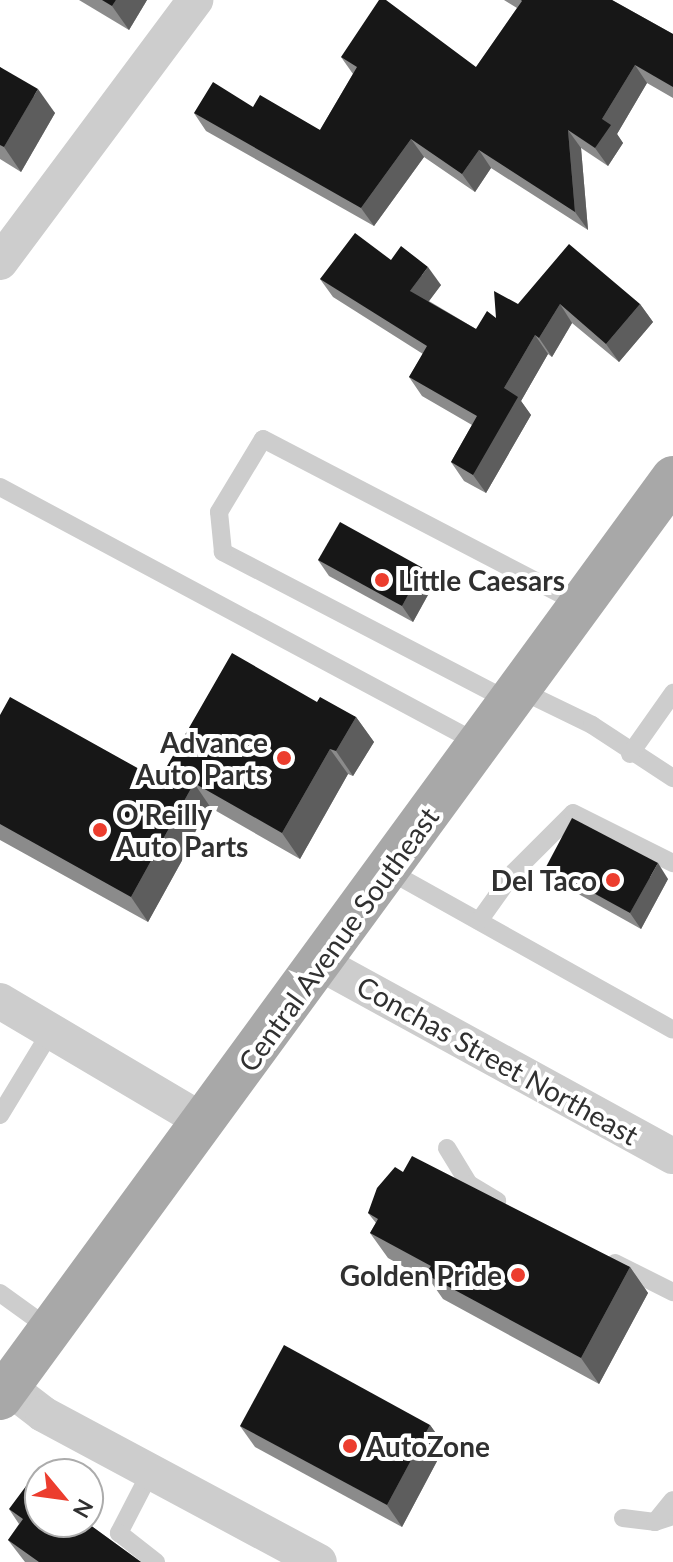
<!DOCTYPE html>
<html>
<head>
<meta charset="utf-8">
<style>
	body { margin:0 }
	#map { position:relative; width:673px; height:1562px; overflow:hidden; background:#fff; font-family:Lato,sans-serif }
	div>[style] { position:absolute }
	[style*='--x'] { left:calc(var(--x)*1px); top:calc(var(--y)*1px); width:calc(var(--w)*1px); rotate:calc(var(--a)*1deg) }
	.service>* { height:18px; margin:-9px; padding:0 9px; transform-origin:9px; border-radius:9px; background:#cdcdcd }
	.minor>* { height:36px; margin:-18px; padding:0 18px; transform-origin:18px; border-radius:18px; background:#cdcdcd }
	.primary>* { height:44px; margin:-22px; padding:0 22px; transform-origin:22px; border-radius:22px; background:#a8a8a8 }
	.wall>* { inset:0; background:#8b8b8b }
	.shaded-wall>* { inset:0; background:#5d5d5d }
	.building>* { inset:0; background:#171717 }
	.dots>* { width:22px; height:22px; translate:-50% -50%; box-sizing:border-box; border:4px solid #fff; border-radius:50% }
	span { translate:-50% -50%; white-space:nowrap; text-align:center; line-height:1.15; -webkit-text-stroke:8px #fff; paint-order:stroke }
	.poi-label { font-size:28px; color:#303030; font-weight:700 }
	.left { translate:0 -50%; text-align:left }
	.right { translate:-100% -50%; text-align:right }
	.street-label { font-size:28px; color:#303030 }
	.north { position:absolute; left:24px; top:1458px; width:80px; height:80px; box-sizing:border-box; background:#fff; border:2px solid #acacac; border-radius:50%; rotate:119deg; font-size:22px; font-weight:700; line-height:32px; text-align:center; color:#303030 }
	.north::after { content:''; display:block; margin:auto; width:28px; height:36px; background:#ec3d2e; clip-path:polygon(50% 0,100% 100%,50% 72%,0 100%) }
</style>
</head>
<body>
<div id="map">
	<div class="service">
		<i style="--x:0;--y:487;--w:542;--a:28.17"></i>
		<i style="--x:520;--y:690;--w:80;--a:25.9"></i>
		<i style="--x:592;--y:725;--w:97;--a:33.2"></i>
		<i style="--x:511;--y:702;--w:325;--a:-152.5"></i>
		<i style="--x:223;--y:552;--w:40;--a:-95.7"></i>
		<i style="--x:219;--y:512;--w:85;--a:-58.9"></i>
		<i style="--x:263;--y:439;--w:360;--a:27.5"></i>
		<i style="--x:630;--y:754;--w:75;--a:-54.8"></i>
		<i style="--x:389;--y:871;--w:325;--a:29.2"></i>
		<i style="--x:479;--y:921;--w:60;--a:-54.5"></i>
		<i style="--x:514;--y:872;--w:83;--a:-45"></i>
		<i style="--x:573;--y:813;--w:112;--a:26.6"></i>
		<i style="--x:0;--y:1115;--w:98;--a:-58.7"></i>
		<i style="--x:447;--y:1148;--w:42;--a:58.6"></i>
		<i style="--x:469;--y:1184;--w:33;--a:31"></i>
		<i style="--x:615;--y:1263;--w:65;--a:26.6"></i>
		<i style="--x:0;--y:1293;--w:62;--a:35.8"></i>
		<i style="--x:151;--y:1471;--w:70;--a:117.3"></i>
		<i style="--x:119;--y:1533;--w:47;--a:38.1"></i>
		<i style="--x:623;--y:1518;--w:32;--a:7"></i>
		<i style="--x:655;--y:1522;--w:19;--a:-18"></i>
		<i style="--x:655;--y:1522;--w:28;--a:-51"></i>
	</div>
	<div class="minor">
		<i style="--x:0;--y:262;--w:327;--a:-53.3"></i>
		<i style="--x:322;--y:964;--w:400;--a:28.7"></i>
		<i style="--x:0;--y:1001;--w:236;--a:30.6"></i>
		<i style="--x:8;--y:1387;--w:44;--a:37.6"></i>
		<i style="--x:43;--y:1414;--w:313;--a:28.2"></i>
	</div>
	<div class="primary">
		<i style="--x:0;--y:1398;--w:1140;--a:-53.81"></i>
	</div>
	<div class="wall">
		<i style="clip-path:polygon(79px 0,147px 0,129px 30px)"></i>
		<i style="clip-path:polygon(504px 0,612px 0,673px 34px,673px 98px,647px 83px,617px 134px,623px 143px,608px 166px,581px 148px,588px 230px,491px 168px,475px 192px,424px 157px,374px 226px,206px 131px,194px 113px,253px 107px,320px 130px,353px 74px,341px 57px,476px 67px,517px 8px)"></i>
		<i style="clip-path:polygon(0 67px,55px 113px,21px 172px,0 159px)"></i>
		<i style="clip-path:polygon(391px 260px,441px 285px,429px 301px,476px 329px,496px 318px,518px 304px,640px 304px,653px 322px,619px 362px,572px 323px,552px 357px,548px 354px,521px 401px,531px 415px,486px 493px,464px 481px,451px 462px,472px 425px,422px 396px,409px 377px,423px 354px,333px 297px,320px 279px)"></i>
		<i style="clip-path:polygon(318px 560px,423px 568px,434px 584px,413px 622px,329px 576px)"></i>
		<i style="clip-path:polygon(317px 702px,356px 717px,374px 742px,353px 776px,348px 774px,300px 859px,211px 808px,148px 922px,0 840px,0 715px,159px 780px)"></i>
		<i style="clip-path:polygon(546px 867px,668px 879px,641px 929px,557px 882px)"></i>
		<i style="clip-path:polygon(403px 1172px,630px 1267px,648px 1293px,599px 1384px,443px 1299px,431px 1282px,388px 1258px,370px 1233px,376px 1223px,368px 1213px)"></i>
		<i style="clip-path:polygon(430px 1425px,445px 1446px,402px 1527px,255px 1447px,240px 1426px)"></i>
		<i style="clip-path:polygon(9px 1509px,92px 1522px,90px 1525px,141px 1562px,25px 1562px,8px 1540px,19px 1524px)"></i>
	</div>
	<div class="shaded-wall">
		<i style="clip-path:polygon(116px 0,147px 0,129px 30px,112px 6px)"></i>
		<i style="clip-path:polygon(635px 65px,647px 83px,617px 134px,623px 143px,608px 166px,595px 148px,602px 119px)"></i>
		<i style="clip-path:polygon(38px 89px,55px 113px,21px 172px,4px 147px)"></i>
		<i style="clip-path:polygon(568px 130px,581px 148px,588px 230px,575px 212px)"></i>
		<i style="clip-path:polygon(411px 139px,424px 157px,374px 226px,361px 208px)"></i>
		<i style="clip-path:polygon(479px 150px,491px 168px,475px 192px,462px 174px)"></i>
		<i style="clip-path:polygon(428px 267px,441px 285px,423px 309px,410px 291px)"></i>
		<i style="clip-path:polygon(560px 304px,572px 323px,552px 357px,539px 338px)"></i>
		<i style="clip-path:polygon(640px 304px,653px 322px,619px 362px,606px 344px)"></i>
		<i style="clip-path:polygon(535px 335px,548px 354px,521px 401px,531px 415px,486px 493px,473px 475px,504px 388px)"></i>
		<i style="clip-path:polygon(423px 568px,434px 584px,413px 622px,402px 606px)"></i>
		<i style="clip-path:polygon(356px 717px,374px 742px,353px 776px,336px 751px)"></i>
		<i style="clip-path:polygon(330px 749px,348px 774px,300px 859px,282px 833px)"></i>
		<i style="clip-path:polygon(194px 783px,211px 808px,148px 922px,131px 897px)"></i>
		<i style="clip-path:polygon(658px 863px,668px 879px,641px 929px,630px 913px)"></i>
		<i style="clip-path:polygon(630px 1267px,648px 1293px,599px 1384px,581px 1358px)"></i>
		<i style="clip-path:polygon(430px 1425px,445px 1446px,402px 1527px,387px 1505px)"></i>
	</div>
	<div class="building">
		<i style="clip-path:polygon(102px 0,116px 0,112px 6px)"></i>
		<i style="clip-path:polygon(379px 0,386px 0,476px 67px,522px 1px,521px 0,612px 0,673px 34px,673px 87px,635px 65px,602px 119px,611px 125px,595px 148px,568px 130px,575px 212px,479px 150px,462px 174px,411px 139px,361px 208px,194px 113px,213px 82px,253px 107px,260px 95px,320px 130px,357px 67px,341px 57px)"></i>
		<i style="clip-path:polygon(0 67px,38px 89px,4px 147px,0 145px)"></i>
		<i style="clip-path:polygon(355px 233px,391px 260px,401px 246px,428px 267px,410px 291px,476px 329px,487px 311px,496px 318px,494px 291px,518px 304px,569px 244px,640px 304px,606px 344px,560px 304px,539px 338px,535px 335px,504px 388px,518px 397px,473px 475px,451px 462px,477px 416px,409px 377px,427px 346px,320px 279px)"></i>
		<i style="clip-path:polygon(340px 522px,423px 568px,402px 606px,318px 560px)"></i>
		<i style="clip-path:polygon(232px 653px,317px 702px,320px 697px,356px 717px,336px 751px,330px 749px,282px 833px,194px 783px,131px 897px,0 824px,0 715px,10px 697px,159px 780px)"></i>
		<i style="clip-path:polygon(572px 818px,658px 863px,630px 913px,546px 867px)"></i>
		<i style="clip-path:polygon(412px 1156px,630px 1267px,581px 1358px,425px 1274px,431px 1266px,370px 1233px,378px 1219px,368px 1213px,377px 1188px,395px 1167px,403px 1172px)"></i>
		<i style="clip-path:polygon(284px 1345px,430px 1425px,387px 1505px,240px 1426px)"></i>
		<i style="clip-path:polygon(35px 1474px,40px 1477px,40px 1522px,86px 1522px,141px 1562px,39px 1562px,8px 1540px,23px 1519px,9px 1509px)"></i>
	</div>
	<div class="dots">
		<i style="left:382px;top:580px;background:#ec3d2e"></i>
		<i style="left:284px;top:758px;background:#ec3d2e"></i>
		<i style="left:100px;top:830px;background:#ec3d2e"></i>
		<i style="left:613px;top:880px;background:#ec3d2e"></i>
		<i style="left:518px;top:1275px;background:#ec3d2e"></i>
		<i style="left:350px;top:1446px;background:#ec3d2e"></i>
	</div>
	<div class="poi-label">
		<span class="left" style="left:398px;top:580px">Little Caesars</span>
		<span class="right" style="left:268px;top:758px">Advance<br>Auto Parts</span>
		<span class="left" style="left:116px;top:830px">O'Reilly<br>Auto Parts</span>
		<span class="right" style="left:597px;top:880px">Del Taco</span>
		<span class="right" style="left:502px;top:1275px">Golden Pride</span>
		<span class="left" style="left:366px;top:1446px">AutoZone</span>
	</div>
	<div class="street-label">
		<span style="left:338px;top:939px;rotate:-54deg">Central Avenue Southeast</span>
		<span style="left:498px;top:1060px;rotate:29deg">Conchas Street Northeast</span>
	</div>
	<div class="north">N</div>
</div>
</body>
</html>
